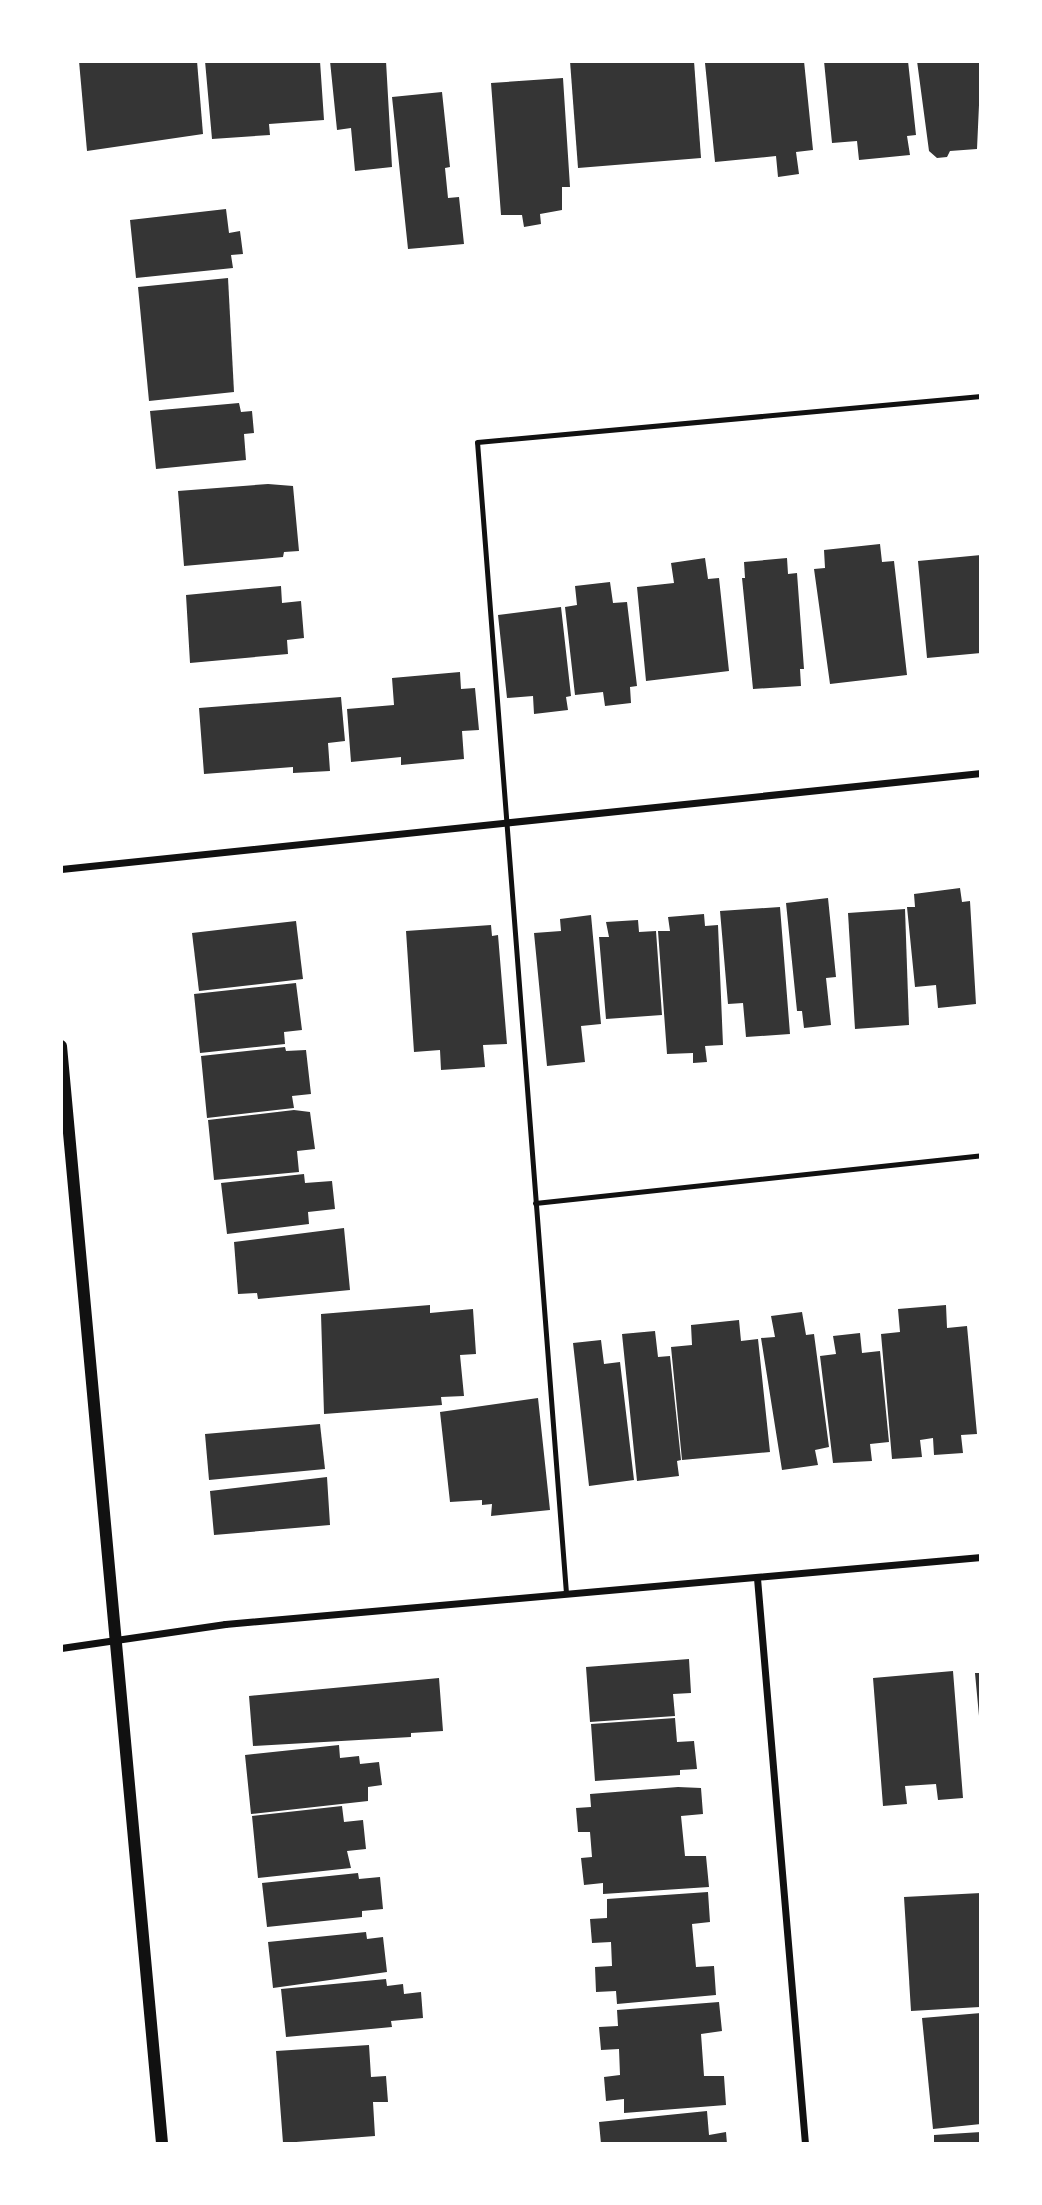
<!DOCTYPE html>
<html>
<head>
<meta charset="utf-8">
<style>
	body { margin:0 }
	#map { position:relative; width:1042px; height:2205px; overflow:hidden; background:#fff; font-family:"Work Sans",sans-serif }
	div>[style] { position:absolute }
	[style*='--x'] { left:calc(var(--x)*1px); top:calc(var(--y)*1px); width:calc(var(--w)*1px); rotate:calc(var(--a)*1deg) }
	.building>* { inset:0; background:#353535 }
	.service>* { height:5px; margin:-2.5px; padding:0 2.5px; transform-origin:2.5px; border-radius:2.5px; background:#111 }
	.minor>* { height:7px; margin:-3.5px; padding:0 3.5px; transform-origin:3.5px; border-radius:3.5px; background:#111 }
	.tertiary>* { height:12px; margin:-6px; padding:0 6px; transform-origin:6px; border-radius:6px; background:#111 }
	span { translate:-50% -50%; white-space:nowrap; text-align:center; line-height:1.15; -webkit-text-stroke:5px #fff; paint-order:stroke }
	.frame { position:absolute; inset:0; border:63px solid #fff; pointer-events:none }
</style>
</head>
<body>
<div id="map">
	<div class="building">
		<i style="clip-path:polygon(79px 61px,197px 61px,203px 134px,87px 151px)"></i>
		<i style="clip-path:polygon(205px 61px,320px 61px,324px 120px,269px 124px,270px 135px,212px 139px)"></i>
		<i style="clip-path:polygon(330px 61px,386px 61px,392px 167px,355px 171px,351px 128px,337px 130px)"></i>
		<i style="clip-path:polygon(570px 61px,694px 61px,701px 158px,578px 168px)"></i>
		<i style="clip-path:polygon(721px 61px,804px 61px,813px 150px,796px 152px,799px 174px,778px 177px,776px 156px,715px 162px,705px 63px)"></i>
		<i style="clip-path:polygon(824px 61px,908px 61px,916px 135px,907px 136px,910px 155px,859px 160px,857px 141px,832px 143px)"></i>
		<i style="clip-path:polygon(917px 61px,981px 61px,977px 149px,950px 151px,947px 157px,937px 158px,929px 151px)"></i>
		<i style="clip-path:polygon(563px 78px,570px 187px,562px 187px,562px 210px,540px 214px,541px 224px,524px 227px,522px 215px,501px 215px,491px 83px)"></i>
		<i style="clip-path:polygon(442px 92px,450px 167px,445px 168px,448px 198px,459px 197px,464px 244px,408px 249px,392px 97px)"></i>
		<i style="clip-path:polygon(226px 209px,229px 233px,240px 231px,243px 254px,231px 255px,233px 268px,136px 278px,130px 220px)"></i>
		<i style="clip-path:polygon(228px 278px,234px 392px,149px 401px,138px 287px)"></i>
		<i style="clip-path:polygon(239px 403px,241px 412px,252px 411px,254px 433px,244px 434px,246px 460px,156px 469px,150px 411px)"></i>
		<i style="clip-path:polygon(268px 484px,293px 486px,299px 551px,284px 552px,283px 557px,184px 566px,178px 491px)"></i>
		<i style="clip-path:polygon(880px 544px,882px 562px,894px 561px,907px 675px,830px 684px,814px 569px,825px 568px,824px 550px)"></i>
		<i style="clip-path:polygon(981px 555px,981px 653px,927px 658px,918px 561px)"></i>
		<i style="clip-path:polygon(705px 558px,708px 579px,719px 578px,729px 671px,646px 681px,637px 587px,674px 583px,671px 563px)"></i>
		<i style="clip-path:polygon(787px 558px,788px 574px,797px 573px,804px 669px,800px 669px,801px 686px,753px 689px,742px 578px,745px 578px,744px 562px)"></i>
		<i style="clip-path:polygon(610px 582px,613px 603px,627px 602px,637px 686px,630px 687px,631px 703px,605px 706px,603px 692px,575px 695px,565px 607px,577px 605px,575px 586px)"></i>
		<i style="clip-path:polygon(281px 586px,282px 603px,301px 601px,304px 638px,287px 640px,288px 654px,190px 663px,186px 595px)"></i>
		<i style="clip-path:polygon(561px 607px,571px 696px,566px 697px,568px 710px,534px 714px,533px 696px,507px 698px,498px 615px)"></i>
		<i style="clip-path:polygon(460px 672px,461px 689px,475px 688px,479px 730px,462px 731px,464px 759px,401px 765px,401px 757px,351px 762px,347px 709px,394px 705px,392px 678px)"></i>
		<i style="clip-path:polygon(341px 697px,345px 741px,328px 743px,330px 771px,293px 773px,293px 767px,204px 774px,199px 708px)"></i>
		<i style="clip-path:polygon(960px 888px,962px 902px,970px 901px,976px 1004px,938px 1008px,936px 985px,915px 987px,907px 907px,915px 907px,914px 894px)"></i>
		<i style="clip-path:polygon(828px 898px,836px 977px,826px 978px,831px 1025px,804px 1028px,802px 1011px,797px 1011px,786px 903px)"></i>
		<i style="clip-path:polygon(780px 907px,790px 1034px,746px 1037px,743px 1003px,728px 1004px,720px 911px)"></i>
		<i style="clip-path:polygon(905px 909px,909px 1025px,855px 1029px,848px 913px)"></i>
		<i style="clip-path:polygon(704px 914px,705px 926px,718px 925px,723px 1045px,705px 1046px,707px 1062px,693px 1063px,693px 1053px,667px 1054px,658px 931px,670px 931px,668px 917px)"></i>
		<i style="clip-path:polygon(591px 915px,601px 1024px,581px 1026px,585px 1062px,547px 1066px,534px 933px,561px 931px,560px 919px)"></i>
		<i style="clip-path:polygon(638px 920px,639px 932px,656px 931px,662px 1015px,606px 1019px,599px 937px,609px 937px,606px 922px)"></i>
		<i style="clip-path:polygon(296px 921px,303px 979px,199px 991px,192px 933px)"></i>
		<i style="clip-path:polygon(491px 925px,492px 936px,498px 935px,507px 1044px,483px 1045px,485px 1067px,441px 1070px,440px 1050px,414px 1052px,406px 931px)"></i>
		<i style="clip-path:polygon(296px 983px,302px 1030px,284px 1032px,285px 1044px,200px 1053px,194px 994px)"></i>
		<i style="clip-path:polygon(285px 1047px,286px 1051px,306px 1050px,311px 1094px,292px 1096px,294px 1108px,207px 1118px,201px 1056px)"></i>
		<i style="clip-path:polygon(294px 1110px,310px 1112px,315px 1149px,297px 1151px,299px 1172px,214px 1180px,208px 1120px)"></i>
		<i style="clip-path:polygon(304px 1174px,305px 1183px,332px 1181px,335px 1209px,308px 1212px,309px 1224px,227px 1234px,221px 1183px)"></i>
		<i style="clip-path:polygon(344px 1228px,350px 1290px,258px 1299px,257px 1293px,238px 1294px,234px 1242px)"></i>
		<i style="clip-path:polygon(430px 1305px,430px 1313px,473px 1309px,476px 1354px,460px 1355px,464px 1396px,441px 1397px,442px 1405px,324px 1414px,321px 1314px)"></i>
		<i style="clip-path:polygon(946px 1305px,947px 1328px,967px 1326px,977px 1434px,961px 1435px,963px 1453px,934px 1455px,933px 1438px,920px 1440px,922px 1457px,892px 1459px,881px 1334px,900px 1332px,898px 1309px)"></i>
		<i style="clip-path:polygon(802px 1312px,806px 1335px,814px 1334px,829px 1447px,815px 1450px,818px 1465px,782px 1470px,761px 1338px,775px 1337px,771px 1316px)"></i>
		<i style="clip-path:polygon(739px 1320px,741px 1341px,758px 1339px,770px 1452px,682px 1460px,671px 1347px,692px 1345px,691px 1325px)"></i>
		<i style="clip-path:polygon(655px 1331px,658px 1357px,670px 1356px,681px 1460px,677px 1461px,679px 1476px,637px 1481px,622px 1334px)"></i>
		<i style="clip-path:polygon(860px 1333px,862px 1353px,880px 1351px,889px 1442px,870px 1444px,872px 1461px,833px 1463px,820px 1356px,836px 1354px,833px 1336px)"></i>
		<i style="clip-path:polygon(601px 1340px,604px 1364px,620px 1362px,634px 1480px,589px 1486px,573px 1343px)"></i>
		<i style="clip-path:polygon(538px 1398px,550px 1510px,491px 1516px,492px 1504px,482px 1505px,482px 1500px,450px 1502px,440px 1412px)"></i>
		<i style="clip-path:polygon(320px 1424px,325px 1469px,209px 1480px,205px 1434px)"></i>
		<i style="clip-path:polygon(327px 1477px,330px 1525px,214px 1535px,210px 1491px)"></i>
		<i style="clip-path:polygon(689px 1659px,691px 1693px,673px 1694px,675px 1716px,590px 1722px,586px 1667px)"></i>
		<i style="clip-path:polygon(953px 1671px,963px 1798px,938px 1800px,936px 1784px,905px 1786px,907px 1804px,883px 1806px,873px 1678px)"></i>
		<i style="clip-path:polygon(975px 1673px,981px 1673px,981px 1716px,979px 1716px)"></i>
		<i style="clip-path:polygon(439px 1678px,443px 1731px,411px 1733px,411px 1737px,253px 1746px,249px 1696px)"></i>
		<i style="clip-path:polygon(675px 1718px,677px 1742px,694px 1741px,697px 1769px,680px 1770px,680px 1775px,595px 1781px,591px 1724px)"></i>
		<i style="clip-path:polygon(339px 1745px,340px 1758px,359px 1756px,360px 1764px,379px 1762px,382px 1785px,368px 1787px,368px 1801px,251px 1814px,245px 1755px)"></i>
		<i style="clip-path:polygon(678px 1787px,701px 1788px,703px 1814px,681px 1816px,685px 1856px,706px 1856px,709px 1887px,603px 1894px,603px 1883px,584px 1885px,581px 1858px,592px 1857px,590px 1832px,578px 1832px,576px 1808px,591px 1807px,590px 1794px)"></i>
		<i style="clip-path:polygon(342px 1806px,344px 1822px,363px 1820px,366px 1849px,347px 1851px,351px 1868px,258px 1878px,252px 1816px)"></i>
		<i style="clip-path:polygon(358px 1873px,359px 1879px,380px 1877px,383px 1909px,362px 1911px,362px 1917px,267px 1927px,262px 1883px)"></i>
		<i style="clip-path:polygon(708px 1892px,710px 1922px,692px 1924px,696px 1967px,714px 1966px,716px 1995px,617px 2004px,616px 1991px,596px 1992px,595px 1967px,612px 1966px,611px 1942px,592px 1943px,590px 1919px,607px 1918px,607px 1899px)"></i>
		<i style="clip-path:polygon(981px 1893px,980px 2007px,911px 2011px,904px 1897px)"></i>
		<i style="clip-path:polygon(366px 1932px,367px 1939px,383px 1937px,387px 1972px,273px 1988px,268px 1942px)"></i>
		<i style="clip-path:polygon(386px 1979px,387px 1986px,403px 1984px,404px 1994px,421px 1992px,423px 2018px,391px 2021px,392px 2027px,286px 2037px,281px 1989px)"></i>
		<i style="clip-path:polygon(719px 2002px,722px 2031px,701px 2034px,704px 2076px,724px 2076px,726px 2105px,624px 2113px,624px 2099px,606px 2101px,604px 2077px,620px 2075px,619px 2049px,601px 2050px,599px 2027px,618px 2026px,617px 2010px)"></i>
		<i style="clip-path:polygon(981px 2013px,981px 2124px,933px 2129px,922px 2018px)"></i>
		<i style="clip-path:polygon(369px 2045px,371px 2077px,386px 2076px,388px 2102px,373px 2102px,375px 2136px,283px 2143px,276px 2051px)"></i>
		<i style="clip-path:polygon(707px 2111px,709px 2135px,726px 2132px,727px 2144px,601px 2144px,599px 2122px)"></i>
		<i style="clip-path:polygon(981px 2132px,981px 2144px,934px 2144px,934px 2135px)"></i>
	</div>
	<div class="service">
		<i style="--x:535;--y:1203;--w:449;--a:-6.1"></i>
		<i style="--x:566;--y:1593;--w:1154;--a:-94.42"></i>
		<i style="--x:477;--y:442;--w:506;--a:-5.21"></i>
	</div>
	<div class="minor">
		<i style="--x:61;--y:869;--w:925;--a:-5.96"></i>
		<i style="--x:757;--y:1578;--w:568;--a:85.15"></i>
		<i style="--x:61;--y:1648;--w:166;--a:-8.3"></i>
		<i style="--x:225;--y:1624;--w:759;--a:-5.06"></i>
	</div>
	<div class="tertiary">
		<i style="--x:61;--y:1046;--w:1103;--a:84.74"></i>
	</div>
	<div class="frame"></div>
</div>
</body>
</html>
